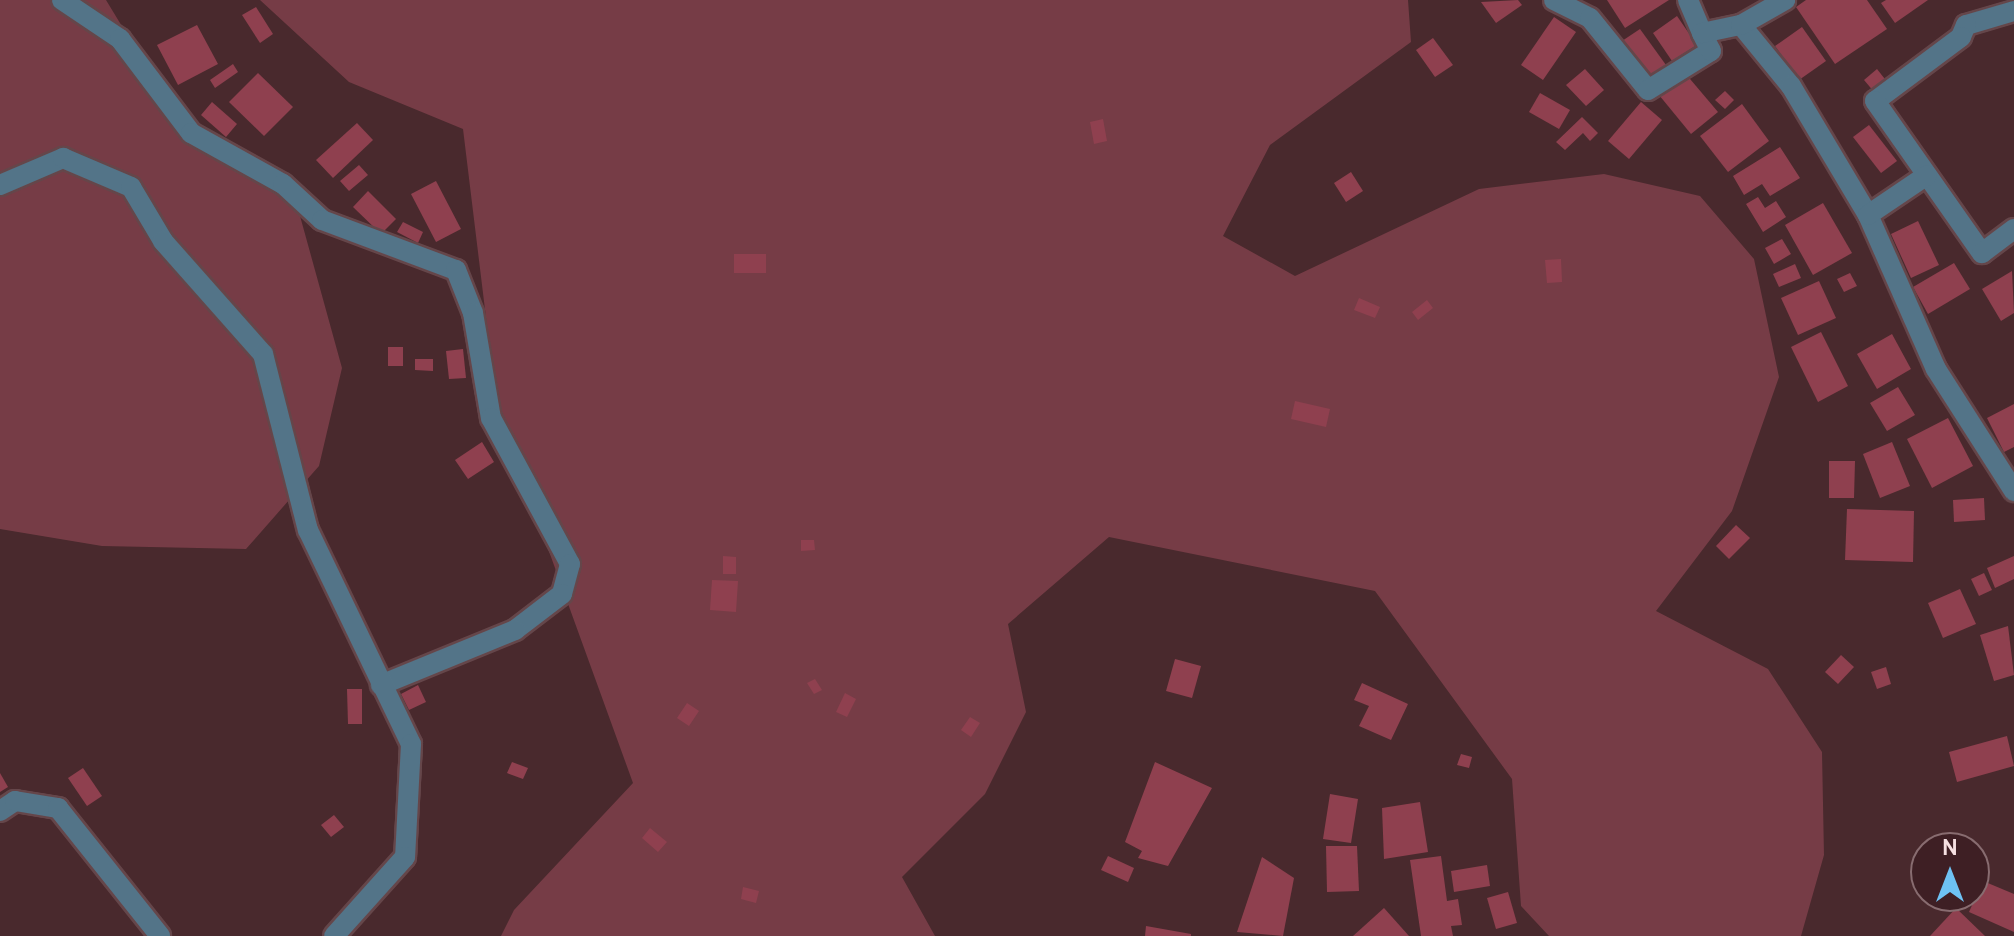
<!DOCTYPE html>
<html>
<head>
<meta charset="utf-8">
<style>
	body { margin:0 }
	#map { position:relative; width:2014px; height:936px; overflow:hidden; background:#49292d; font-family:Overpass,sans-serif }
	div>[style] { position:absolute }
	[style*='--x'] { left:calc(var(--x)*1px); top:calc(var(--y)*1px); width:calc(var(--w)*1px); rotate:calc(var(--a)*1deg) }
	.green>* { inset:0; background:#763c46 }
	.building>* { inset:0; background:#8f404f }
	.roads { filter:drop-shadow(2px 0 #65464a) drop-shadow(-2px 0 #65464a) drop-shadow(0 2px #65464a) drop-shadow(0 -2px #65464a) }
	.minor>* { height:20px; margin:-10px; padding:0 10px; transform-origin:10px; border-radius:10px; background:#537488 }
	span { translate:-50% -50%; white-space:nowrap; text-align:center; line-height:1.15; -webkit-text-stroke:6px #3e1f24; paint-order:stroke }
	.north { position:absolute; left:1910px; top:832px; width:80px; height:80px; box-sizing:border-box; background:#3e1f24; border:2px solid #886c70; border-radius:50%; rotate:0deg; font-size:22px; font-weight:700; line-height:32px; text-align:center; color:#f6e0e2 }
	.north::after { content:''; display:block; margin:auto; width:28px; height:36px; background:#6ec2f3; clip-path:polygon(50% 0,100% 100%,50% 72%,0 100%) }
</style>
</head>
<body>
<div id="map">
	<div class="green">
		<i style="clip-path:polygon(0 0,106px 0,171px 107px,297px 205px,342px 368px,319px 466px,246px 549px,102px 546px,0 529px)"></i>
		<i style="clip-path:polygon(260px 0,1408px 0,1411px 42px,1270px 145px,1223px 236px,1295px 276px,1479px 189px,1604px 174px,1700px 196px,1754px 259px,1779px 377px,1732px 511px,1656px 611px,1768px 669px,1822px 752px,1824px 855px,1801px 936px,1549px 936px,1521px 906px,1512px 779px,1375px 591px,1109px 537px,1008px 624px,1026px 712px,985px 794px,902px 877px,935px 936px,501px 936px,514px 910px,633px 783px,497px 408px,463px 129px,349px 82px)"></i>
	</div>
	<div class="building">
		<i style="clip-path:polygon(1518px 0,1522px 5px,1496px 23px,1481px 2px)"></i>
		<i style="clip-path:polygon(1607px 0,1669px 0,1625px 28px)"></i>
		<i style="clip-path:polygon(1806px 0,1867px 0,1887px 29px,1835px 64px,1796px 7px)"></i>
		<i style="clip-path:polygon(1886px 0,1928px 0,1895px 23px,1881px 3px)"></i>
		<i style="clip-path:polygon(256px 7px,273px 34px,260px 43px,242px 15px)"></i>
		<i style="clip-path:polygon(1677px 16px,1697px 45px,1672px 61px,1653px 33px)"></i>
		<i style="clip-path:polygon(1554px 17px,1576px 32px,1543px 80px,1521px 65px)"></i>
		<i style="clip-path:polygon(197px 25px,218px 64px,178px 85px,157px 45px)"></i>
		<i style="clip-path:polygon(1802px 27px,1826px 61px,1799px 80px,1775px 46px)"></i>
		<i style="clip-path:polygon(1640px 29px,1666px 65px,1648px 78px,1622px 41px)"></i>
		<i style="clip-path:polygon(1433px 38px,1453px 65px,1435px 77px,1416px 50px)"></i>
		<i style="clip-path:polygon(233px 64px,238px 72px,215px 88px,210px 80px)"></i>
		<i style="clip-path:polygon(1585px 69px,1604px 90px,1586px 106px,1566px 85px)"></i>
		<i style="clip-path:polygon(1877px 69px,1888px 83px,1875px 93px,1864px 80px)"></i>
		<i style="clip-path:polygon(258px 73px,293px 107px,264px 136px,229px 102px)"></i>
		<i style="clip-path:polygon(1685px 73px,1718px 112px,1691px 134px,1659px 95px)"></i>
		<i style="clip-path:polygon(1725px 91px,1734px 100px,1725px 109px,1715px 100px)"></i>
		<i style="clip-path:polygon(1540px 93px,1570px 110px,1559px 129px,1529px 112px)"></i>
		<i style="clip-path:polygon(212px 102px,237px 124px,226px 137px,201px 115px)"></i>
		<i style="clip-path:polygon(1641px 102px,1662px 120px,1629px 159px,1608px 141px)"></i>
		<i style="clip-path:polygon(1742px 104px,1769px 141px,1728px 172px,1700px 136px)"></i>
		<i style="clip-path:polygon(1582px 117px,1598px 133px,1590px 141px,1583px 133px,1565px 150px,1556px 142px)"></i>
		<i style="clip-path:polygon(1103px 119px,1107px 141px,1094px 144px,1090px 122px)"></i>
		<i style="clip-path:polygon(357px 123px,373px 140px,333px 178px,316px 160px)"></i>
		<i style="clip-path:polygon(1869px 125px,1897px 161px,1881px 173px,1853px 137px)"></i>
		<i style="clip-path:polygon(1780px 147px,1800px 178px,1770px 196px,1762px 184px,1744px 195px,1733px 176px)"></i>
		<i style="clip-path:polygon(359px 165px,368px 175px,349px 191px,340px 181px)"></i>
		<i style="clip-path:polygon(1351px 172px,1363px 191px,1346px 202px,1334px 183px)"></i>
		<i style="clip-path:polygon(436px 181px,461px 229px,436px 242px,411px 194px)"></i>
		<i style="clip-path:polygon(368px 191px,396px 219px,381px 234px,353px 207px)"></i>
		<i style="clip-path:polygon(1758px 197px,1765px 208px,1776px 201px,1786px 217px,1763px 232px,1746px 204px)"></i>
		<i style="clip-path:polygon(1823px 203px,1852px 253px,1813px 275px,1785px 225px)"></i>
		<i style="clip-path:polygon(1918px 221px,1939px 265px,1911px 278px,1891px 234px)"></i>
		<i style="clip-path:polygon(403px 222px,423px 232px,418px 243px,397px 232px)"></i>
		<i style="clip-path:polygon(1782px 239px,1791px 254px,1774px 264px,1765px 248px)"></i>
		<i style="clip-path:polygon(734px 254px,766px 254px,766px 273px,734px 273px)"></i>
		<i style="clip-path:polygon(1561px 259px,1562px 282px,1547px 283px,1545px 260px)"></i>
		<i style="clip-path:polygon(1954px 263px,1970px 289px,1928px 314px,1913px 287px)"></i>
		<i style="clip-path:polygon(1795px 264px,1801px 278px,1779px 287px,1773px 274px)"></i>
		<i style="clip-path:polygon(2012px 271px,2014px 313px,2001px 321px,1982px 289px)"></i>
		<i style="clip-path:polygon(1850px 273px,1857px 286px,1844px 292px,1837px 279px)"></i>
		<i style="clip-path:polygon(1819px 281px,1836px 318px,1798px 335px,1781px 298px)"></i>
		<i style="clip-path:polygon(1359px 298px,1380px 307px,1375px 318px,1354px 310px)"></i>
		<i style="clip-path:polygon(1427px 300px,1433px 308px,1418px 320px,1412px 312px)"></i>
		<i style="clip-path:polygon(1821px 332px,1848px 386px,1818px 402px,1791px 347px)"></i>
		<i style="clip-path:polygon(1892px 334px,1911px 369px,1877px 389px,1857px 354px)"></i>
		<i style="clip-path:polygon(388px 347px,403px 347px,403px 366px,388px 366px)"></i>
		<i style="clip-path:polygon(463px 349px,466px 378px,449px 379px,446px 351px)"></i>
		<i style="clip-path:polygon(415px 359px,433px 359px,433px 371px,415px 370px)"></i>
		<i style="clip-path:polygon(1898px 387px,1915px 415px,1887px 431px,1870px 403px)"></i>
		<i style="clip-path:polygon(1295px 401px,1330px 409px,1326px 427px,1291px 419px)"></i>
		<i style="clip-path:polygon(2014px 404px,2014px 447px,2004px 452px,1987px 418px)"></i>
		<i style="clip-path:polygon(1948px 418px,1973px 466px,1932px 488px,1907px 439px)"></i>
		<i style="clip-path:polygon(482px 442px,494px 462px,468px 479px,455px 460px)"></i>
		<i style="clip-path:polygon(1892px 442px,1910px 486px,1880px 498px,1863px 454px)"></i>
		<i style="clip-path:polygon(1829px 461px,1855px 461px,1854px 498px,1829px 498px)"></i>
		<i style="clip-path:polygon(1984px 498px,1985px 520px,1954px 522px,1953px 500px)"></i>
		<i style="clip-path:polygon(1847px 509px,1914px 511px,1913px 562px,1845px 560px)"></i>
		<i style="clip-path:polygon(1736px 525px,1750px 538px,1729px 559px,1716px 546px)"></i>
		<i style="clip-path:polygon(801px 540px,814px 540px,815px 550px,801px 551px)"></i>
		<i style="clip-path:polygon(723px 556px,736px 557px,736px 574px,723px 574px)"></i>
		<i style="clip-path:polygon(2014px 556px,2014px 579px,1995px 588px,1987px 568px)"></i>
		<i style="clip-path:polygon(1984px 573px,1992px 590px,1979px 596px,1971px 579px)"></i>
		<i style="clip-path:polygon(712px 580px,738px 581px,736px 612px,710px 610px)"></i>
		<i style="clip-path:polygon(1960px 589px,1976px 624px,1943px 638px,1928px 603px)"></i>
		<i style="clip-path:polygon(2008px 626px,2014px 675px,1994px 681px,1980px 635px)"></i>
		<i style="clip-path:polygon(1841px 655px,1854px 667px,1838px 684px,1825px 672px)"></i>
		<i style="clip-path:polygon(1175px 659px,1201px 666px,1192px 698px,1166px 691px)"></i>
		<i style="clip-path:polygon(1886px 667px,1891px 684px,1877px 689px,1871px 672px)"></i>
		<i style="clip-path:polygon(815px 679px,822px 690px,814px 694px,807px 683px)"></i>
		<i style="clip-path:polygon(1362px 683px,1408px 704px,1391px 740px,1359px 726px,1369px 706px,1354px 700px)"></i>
		<i style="clip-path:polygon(418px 685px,426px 702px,409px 710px,401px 694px)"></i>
		<i style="clip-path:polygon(347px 689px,362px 689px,362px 724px,348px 724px)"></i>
		<i style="clip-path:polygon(845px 693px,856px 699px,847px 717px,836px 712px)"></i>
		<i style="clip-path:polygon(687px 703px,699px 711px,689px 726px,677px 718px)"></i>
		<i style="clip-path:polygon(970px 717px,980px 723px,971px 737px,961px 730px)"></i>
		<i style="clip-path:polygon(2007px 736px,2014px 766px,1957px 782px,1949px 752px)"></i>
		<i style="clip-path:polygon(1461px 754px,1472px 757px,1469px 768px,1457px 765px)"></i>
		<i style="clip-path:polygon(512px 762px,528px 768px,523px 779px,507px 773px)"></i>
		<i style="clip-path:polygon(1155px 762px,1212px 788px,1168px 866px,1138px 858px,1142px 851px,1125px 842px)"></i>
		<i style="clip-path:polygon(83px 768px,102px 796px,87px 806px,68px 778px)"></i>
		<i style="clip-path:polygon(0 773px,8px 787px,0 792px)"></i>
		<i style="clip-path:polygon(1330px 794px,1358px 799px,1351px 843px,1323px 839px)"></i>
		<i style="clip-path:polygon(1420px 802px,1428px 852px,1384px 859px,1382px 808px)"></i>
		<i style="clip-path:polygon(334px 815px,344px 827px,331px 837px,321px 825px)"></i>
		<i style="clip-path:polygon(650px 828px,667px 842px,658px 852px,642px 838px)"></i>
		<i style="clip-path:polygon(1326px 846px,1357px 846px,1359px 891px,1327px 892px)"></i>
		<i style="clip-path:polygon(1108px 856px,1134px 868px,1128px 882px,1101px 870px)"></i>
		<i style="clip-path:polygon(1441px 856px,1447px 901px,1458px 899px,1462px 925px,1451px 926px,1453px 936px,1421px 936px,1410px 860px)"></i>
		<i style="clip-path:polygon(1262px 857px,1294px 878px,1283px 936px,1237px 932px)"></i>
		<i style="clip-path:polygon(1487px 865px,1490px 886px,1454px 892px,1451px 871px)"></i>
		<i style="clip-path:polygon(1983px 881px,2014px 894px,2014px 932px,1969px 912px)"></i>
		<i style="clip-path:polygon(743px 887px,759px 891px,756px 903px,741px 899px)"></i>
		<i style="clip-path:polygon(1508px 892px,1517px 923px,1496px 929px,1487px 898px)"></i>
		<i style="clip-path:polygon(1384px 908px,1409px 936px,1353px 936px)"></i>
		<i style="clip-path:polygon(1956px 908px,1985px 936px,1930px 936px)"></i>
		<i style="clip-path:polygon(1146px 926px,1191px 934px,1191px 936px,1145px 936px)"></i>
	</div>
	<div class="roads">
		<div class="minor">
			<i style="--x:62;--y:0;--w:70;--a:33.9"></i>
			<i style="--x:120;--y:39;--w:118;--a:52.9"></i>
			<i style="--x:191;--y:133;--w:105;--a:29"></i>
			<i style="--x:283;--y:184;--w:53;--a:42.7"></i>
			<i style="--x:322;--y:220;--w:143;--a:20.5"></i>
			<i style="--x:456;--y:270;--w:46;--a:68.4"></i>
			<i style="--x:473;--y:313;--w:107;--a:80.3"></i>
			<i style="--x:491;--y:418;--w:166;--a:61.6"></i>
			<i style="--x:570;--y:564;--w:31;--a:105"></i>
			<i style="--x:562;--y:594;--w:59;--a:142.5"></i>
			<i style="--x:515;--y:630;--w:145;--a:157.7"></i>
			<i style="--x:1554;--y:0;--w:40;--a:26.6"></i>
			<i style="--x:1590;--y:18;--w:92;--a:51.1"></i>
			<i style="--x:1648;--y:90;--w:74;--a:-31.8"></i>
			<i style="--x:1711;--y:51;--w:20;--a:-117"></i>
			<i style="--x:1688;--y:0;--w:36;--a:67"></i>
			<i style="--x:1702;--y:33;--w:40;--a:-12"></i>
			<i style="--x:1741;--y:25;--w:79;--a:50.7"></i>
			<i style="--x:1791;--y:86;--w:150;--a:59.2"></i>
			<i style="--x:1868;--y:215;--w:168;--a:66.2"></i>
			<i style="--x:1936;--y:369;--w:145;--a:57.4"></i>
			<i style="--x:2014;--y:11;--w:50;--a:163.7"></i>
			<i style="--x:1966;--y:25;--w:13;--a:113"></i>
			<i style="--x:1961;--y:37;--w:107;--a:143.3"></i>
			<i style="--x:1875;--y:101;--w:186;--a:54.9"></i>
			<i style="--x:1982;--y:253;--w:40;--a:-37"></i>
			<i style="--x:1741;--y:25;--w:51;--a:-29.6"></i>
			<i style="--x:0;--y:185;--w:69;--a:-23.2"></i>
			<i style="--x:63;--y:158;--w:74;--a:23.1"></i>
			<i style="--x:131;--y:187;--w:63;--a:59.3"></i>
			<i style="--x:163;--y:241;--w:151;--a:48.5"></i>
			<i style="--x:263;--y:354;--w:182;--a:75.7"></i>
			<i style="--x:308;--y:530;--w:237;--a:64.3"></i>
			<i style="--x:411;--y:744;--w:113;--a:93"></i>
			<i style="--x:405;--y:857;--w:106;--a:131.9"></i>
			<i style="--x:1868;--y:215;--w:71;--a:-34.1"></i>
			<i style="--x:0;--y:811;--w:18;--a:-34"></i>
			<i style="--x:15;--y:801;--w:44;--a:9.2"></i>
			<i style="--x:58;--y:808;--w:164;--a:51.4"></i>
		</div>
	</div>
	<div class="north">N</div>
</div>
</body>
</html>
